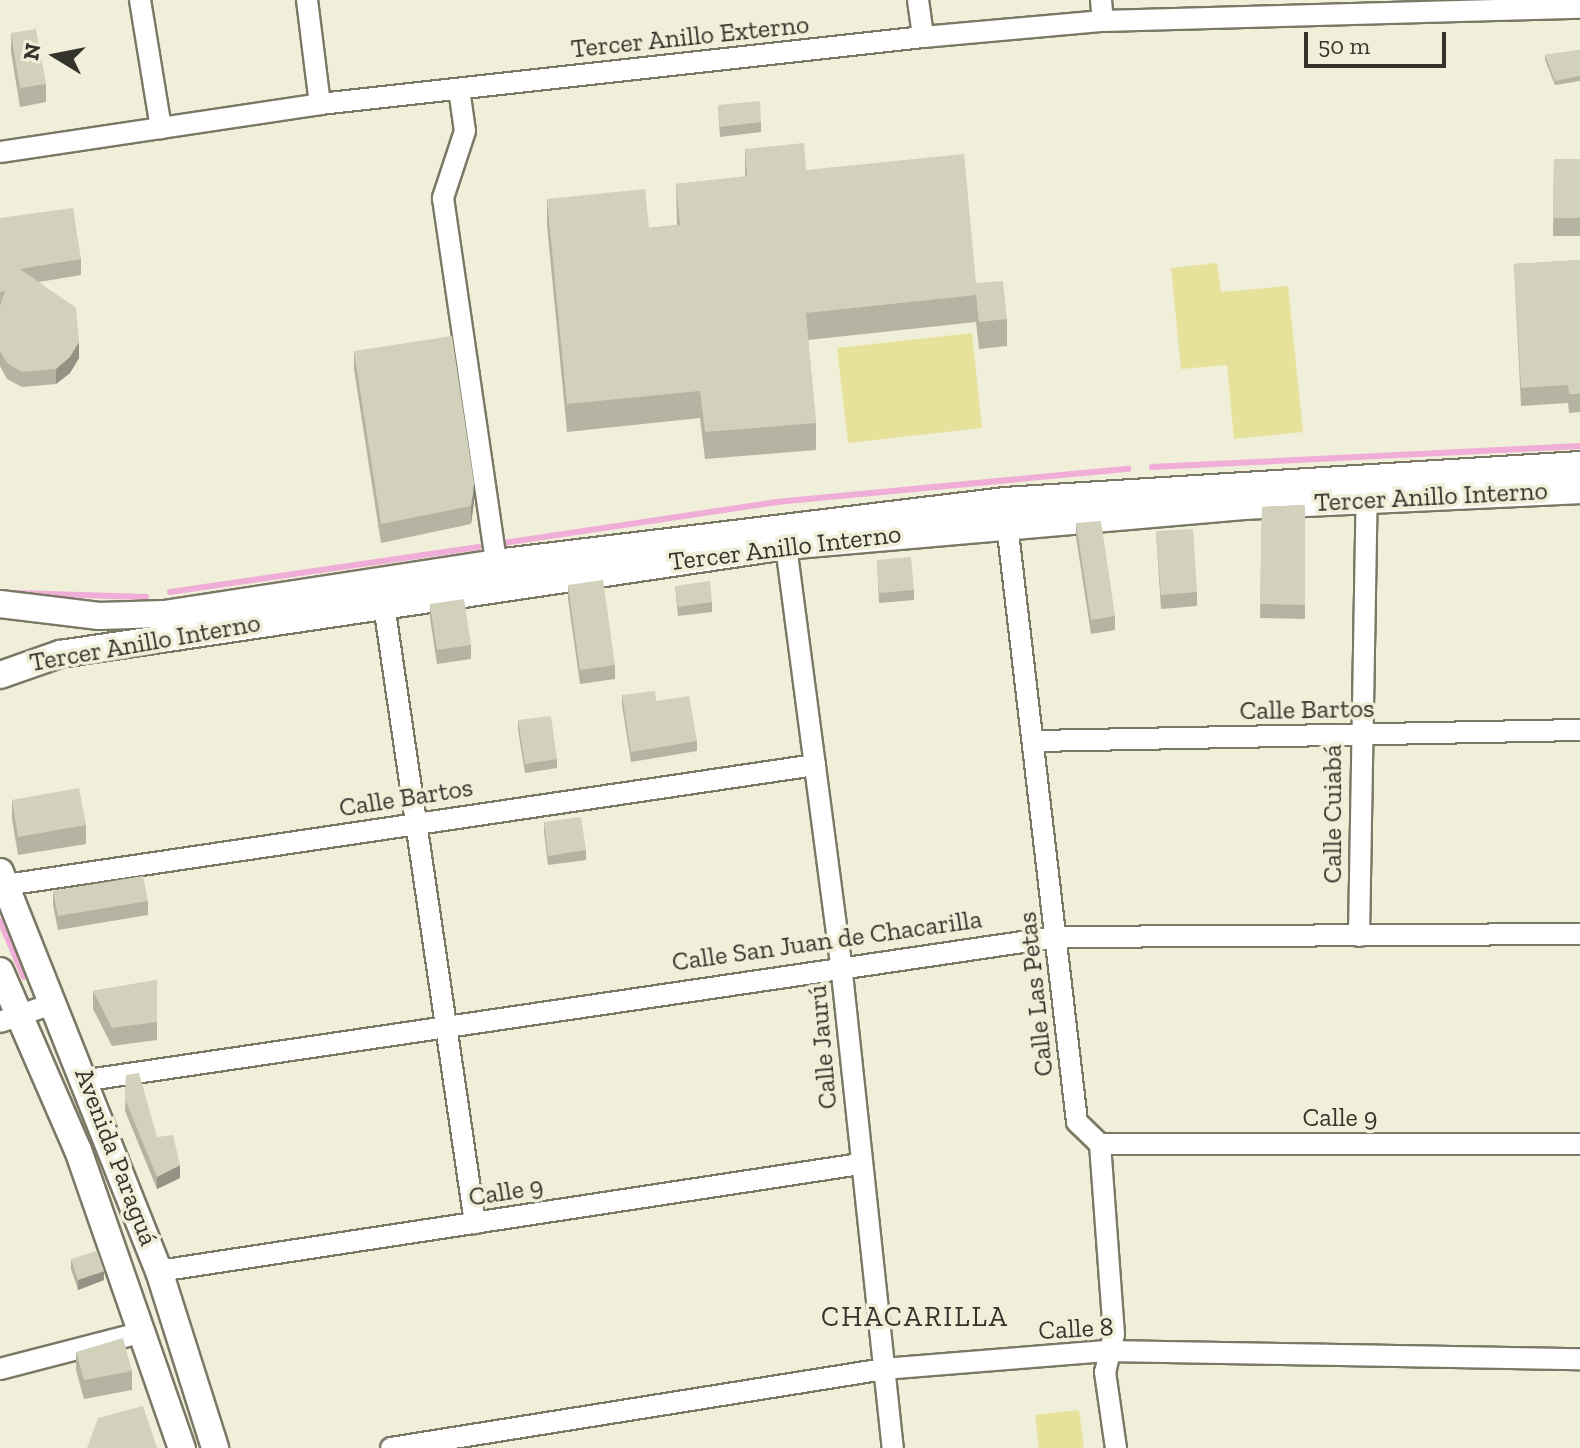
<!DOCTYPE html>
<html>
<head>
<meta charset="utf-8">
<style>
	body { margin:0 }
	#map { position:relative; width:1580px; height:1448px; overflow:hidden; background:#f0efd9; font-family:"Zilla Slab",serif }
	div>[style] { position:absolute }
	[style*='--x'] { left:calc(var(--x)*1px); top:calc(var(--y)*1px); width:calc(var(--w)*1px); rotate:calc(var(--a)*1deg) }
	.green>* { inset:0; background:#e7e29b }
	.stream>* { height:6px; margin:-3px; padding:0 3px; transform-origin:3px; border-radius:3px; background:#f0add7 }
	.roads { filter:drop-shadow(2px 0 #7b7966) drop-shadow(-2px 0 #7b7966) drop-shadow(0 2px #7b7966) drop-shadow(0 -2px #7b7966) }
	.minor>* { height:20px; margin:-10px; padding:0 10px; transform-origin:10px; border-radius:10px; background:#fff }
	.major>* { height:26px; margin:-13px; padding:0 13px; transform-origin:13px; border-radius:13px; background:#fff }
	.wall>* { inset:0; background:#b5b4a2 }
	.shaded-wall>* { inset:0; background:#939284 }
	.building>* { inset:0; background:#d2d1bc }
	span { translate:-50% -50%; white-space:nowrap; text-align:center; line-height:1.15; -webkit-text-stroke:7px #f0efd9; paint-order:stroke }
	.street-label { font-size:26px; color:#34342c }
	.neighbourhood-label { font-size:28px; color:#34342c; letter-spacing:2px }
	.north { position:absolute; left:16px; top:16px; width:80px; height:80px; -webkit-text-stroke:6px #f0efd9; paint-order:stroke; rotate:280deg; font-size:22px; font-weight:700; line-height:32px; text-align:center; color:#34342c }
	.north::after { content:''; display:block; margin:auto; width:28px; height:36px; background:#34342c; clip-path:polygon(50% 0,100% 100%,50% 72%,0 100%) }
	.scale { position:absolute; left:1304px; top:32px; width:142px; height:36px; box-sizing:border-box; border:4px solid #34342c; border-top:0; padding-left:10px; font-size:24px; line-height:28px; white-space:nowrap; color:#34342c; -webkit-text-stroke:6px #f0efd9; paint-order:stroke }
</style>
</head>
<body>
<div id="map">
	<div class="green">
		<i style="clip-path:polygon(1217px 263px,1221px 292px,1288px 286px,1303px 432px,1234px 439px,1227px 365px,1181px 369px,1171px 268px)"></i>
		<i style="clip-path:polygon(972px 333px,982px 428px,848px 443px,837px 348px)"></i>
		<i style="clip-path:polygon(1079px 1410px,1084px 1448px,1039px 1448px,1035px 1415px)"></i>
	</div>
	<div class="stream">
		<i style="--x:1152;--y:467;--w:429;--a:-2.8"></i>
		<i style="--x:503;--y:543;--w:276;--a:-8.5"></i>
		<i style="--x:776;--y:502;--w:354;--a:-5.4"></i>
		<i style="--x:170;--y:592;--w:312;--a:-8.3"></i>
		<i style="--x:16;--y:593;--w:130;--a:1.8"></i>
		<i style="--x:0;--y:921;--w:61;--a:66.8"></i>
	</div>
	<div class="roads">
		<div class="minor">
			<i style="--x:140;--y:0;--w:130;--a:80.7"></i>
			<i style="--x:307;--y:0;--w:105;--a:82.9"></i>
			<i style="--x:918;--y:0;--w:37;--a:82"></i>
			<i style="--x:1101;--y:0;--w:21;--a:85"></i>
			<i style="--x:459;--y:89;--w:42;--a:81.9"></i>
			<i style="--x:465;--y:131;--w:71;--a:108.2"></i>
			<i style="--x:443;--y:198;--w:369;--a:81.7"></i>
			<i style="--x:0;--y:152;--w:324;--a:-8.5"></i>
			<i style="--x:320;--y:104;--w:607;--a:-6.34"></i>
			<i style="--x:923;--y:37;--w:181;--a:-5.1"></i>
			<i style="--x:1103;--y:21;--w:477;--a:-1.6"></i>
			<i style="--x:1007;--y:524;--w:602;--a:83.32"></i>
			<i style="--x:1077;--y:1122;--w:32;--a:44"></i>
			<i style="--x:1100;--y:1144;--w:191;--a:85.8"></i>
			<i style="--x:1114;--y:1334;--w:39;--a:103"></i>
			<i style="--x:1105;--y:1372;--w:77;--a:81.8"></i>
			<i style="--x:786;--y:546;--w:422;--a:82.5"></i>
			<i style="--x:841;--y:964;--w:487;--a:83.9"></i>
			<i style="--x:384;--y:605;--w:625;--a:81.62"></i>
			<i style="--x:1036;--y:741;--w:544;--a:-1.16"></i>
			<i style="--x:6;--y:885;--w:818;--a:-8.44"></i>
			<i style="--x:1359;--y:936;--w:437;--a:-89"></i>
			<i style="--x:0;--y:1022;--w:58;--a:-19.1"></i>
			<i style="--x:88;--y:1080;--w:979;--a:-8.4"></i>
			<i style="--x:1056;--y:937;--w:524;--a:-0.33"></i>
			<i style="--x:1100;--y:1144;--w:480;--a:0"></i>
			<i style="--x:159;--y:1271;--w:709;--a:-8.68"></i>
			<i style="--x:0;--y:1369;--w:148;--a:-14.5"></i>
			<i style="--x:391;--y:1448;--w:498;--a:-9.1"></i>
			<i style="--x:883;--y:1369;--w:224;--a:-4.6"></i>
			<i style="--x:1106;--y:1351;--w:474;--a:1"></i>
		</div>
		<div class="major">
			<i style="--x:0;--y:604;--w:100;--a:6.9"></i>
			<i style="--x:99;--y:616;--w:65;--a:-1.8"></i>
			<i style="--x:164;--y:614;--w:336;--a:-8.7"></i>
			<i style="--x:496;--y:563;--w:513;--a:-6.94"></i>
			<i style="--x:1005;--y:501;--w:576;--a:-3.58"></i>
			<i style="--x:0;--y:675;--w:64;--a:-19.3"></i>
			<i style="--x:60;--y:654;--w:734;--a:-8.46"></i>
			<i style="--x:786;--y:546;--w:461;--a:-5"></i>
			<i style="--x:1245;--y:506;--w:335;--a:-2.7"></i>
			<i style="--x:0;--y:872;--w:430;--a:68.3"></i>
			<i style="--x:159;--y:1271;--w:186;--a:72.4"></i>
			<i style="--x:0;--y:971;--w:195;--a:66.5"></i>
			<i style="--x:78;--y:1150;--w:316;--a:70.8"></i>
		</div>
	</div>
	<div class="wall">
		<i style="clip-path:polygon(11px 33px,46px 84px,46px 102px,20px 107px,11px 52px)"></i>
		<i style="clip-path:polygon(1580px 50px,1580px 81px,1555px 85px,1545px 60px,1545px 55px)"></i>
		<i style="clip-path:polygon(718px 105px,761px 122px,761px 132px,720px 137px)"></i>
		<i style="clip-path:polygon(745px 149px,806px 170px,976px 283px,1007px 319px,1007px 346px,979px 349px,976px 322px,808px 340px,816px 423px,816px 450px,705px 459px,700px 418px,567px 432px,547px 226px,547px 199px,649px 228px,677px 225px,676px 184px,745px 177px)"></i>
		<i style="clip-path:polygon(1554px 159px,1580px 159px,1580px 236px,1553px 236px)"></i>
		<i style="clip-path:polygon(0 218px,81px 259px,81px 275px,39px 282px,79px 358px,70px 373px,56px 384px,22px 387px,7px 379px,0 366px)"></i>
		<i style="clip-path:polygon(1580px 260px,1580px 412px,1569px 413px,1568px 403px,1521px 406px,1514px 264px)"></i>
		<i style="clip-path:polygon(354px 351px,474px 502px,471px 524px,381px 543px,354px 369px)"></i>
		<i style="clip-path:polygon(1305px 505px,1305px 619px,1260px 618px,1262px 507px)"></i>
		<i style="clip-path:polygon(1076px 523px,1115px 616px,1115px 630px,1091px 634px,1076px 537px)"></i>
		<i style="clip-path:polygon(1156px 531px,1197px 592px,1197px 606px,1161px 609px)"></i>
		<i style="clip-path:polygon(877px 560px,914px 590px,914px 600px,879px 603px)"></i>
		<i style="clip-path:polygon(568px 585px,615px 665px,615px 679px,580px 684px,568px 599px)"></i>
		<i style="clip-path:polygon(675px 586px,712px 602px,712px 612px,678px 616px)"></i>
		<i style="clip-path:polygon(430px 604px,471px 645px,471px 659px,437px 664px,430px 618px)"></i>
		<i style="clip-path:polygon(622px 695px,656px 701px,697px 741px,697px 751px,631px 762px,622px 705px)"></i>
		<i style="clip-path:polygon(518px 720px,557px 759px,557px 768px,525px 773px,518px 730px)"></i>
		<i style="clip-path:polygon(12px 800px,86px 825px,86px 844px,18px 855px,12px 819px)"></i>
		<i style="clip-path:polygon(544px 822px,586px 850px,586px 860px,548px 865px,544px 832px)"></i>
		<i style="clip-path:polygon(53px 891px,148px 901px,148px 915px,58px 930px,53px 905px)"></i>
		<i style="clip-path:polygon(157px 980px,157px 1040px,112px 1046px,93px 1009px,93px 991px)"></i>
		<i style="clip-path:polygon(126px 1075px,157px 1137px,180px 1178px,157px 1189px,125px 1111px)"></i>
		<i style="clip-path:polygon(71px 1259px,104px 1280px,78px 1290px,71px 1269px)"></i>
		<i style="clip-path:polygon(76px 1352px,132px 1371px,132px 1390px,84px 1399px,76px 1370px)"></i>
	</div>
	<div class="shaded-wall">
		<i style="clip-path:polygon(79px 342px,79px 358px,70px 373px,56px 384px,56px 369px)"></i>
		<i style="clip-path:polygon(474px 483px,474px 502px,471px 524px,471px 506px)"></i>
		<i style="clip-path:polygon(180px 1165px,180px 1178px,157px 1189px,157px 1177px)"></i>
		<i style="clip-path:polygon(104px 1271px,104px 1280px,78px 1290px,78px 1280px)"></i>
	</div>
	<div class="building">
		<i style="clip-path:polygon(36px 29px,46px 84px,20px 88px,11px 33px)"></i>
		<i style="clip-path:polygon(1580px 50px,1580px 76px,1555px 81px,1545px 55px)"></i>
		<i style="clip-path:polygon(760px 101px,761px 122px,720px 127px,718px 105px)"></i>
		<i style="clip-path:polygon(804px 143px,806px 170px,964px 154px,976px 283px,1003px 281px,1007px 319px,979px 322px,976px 295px,806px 313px,816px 423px,705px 432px,700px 391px,567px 404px,547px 199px,645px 189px,649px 228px,680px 225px,676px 184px,747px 176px,745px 149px)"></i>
		<i style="clip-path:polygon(1554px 159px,1580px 159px,1580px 218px,1553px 218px)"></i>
		<i style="clip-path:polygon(73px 208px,81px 259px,20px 269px,76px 308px,79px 342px,70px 357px,56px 369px,22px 372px,7px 363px,0 351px,0 306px,5px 291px,0 292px,0 218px)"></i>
		<i style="clip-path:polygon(1580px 260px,1580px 394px,1569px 394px,1568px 385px,1521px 388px,1514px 264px)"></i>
		<i style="clip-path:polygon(452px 336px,474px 483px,471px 506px,381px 524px,354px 351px)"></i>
		<i style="clip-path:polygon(1305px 505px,1305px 605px,1260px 604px,1262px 507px)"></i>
		<i style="clip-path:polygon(1101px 521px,1115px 616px,1091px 620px,1076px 523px)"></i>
		<i style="clip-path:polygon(1193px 529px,1197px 592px,1161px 595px,1156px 531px)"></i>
		<i style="clip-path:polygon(911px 557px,914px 590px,879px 593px,877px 560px)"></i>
		<i style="clip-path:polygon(603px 580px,615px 665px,580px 670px,568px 585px)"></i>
		<i style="clip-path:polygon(710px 581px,712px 602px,678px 607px,675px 586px)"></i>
		<i style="clip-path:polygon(464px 599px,471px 645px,437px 650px,430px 604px)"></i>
		<i style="clip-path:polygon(655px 691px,656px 701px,689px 696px,697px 741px,631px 752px,622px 695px)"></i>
		<i style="clip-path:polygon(551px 716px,557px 759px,525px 764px,518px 720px)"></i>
		<i style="clip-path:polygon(79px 788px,86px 825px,18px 837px,12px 800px)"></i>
		<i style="clip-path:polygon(581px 817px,586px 850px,548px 856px,544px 822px)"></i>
		<i style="clip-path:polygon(143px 876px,148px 901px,58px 916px,53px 891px)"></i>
		<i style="clip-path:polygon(157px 980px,157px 1022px,112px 1028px,93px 991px)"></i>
		<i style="clip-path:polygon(139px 1073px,157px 1137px,173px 1135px,180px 1165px,157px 1177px,125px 1099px,126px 1075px)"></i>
		<i style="clip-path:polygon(97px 1251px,104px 1271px,78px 1280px,71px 1259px)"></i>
		<i style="clip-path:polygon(123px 1338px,132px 1371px,84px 1380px,76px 1352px)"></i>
		<i style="clip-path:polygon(143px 1406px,157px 1448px,87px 1448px,98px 1418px)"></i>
	</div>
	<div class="street-label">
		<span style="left:690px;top:37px;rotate:-6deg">Tercer Anillo Externo</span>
		<span style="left:1431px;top:497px;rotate:-3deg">Tercer Anillo Interno</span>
		<span style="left:785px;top:548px;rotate:-7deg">Tercer Anillo Interno</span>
		<span style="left:145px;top:643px;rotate:-10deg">Tercer Anillo Interno</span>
		<span style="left:1307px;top:710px;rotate:-1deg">Calle Bartos</span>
		<span style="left:406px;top:798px;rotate:-9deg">Calle Bartos</span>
		<span style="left:1333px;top:814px;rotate:-90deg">Calle Cuiabá</span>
		<span style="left:827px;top:941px;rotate:-8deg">Calle San Juan de Chacarilla</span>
		<span style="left:1036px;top:994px;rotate:-96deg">Calle Las Petas</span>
		<span style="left:823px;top:1047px;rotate:-95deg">Calle Jaurú</span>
		<span style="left:1340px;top:1118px">Calle 9</span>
		<span style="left:116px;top:1157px;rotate:69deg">Avenida Paraguá</span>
		<span style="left:506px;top:1192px;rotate:-9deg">Calle 9</span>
		<span style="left:1076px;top:1329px;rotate:-3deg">Calle 8</span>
	</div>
	<div class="neighbourhood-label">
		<span style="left:915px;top:1317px">CHACARILLA</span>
	</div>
	<div class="north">N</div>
	<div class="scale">50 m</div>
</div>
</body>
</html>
